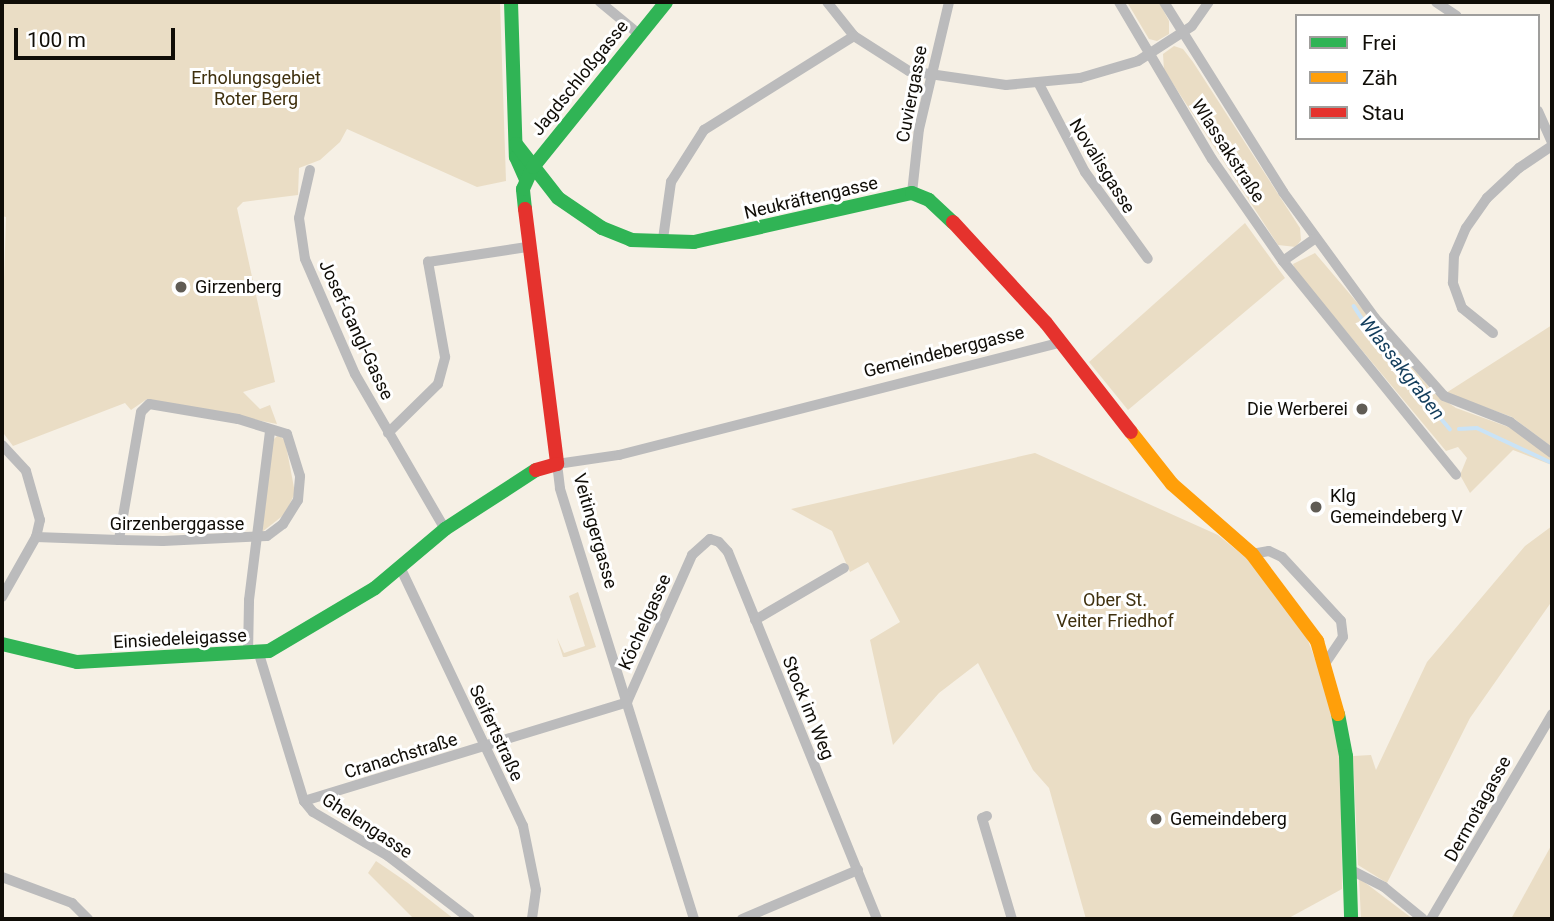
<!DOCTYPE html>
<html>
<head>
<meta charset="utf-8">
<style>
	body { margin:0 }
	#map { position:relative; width:1554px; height:921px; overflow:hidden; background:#f6f0e5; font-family:Roboto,sans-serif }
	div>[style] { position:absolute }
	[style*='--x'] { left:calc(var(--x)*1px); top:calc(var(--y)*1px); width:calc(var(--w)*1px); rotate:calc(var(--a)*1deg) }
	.green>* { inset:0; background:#eaddc5 }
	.stream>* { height:3.5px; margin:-1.75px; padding:0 1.75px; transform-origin:1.75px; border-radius:1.75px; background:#cae3f6 }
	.street>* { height:10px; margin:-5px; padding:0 5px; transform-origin:5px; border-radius:5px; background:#bbbbbc }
	.fast>* { height:14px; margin:-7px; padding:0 7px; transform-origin:7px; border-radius:7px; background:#30b455 }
	.slow>* { height:14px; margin:-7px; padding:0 7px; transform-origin:7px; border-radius:7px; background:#ff9f0a }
	.jam>* { height:14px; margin:-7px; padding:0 7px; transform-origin:7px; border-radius:7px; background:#e5322d }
	.dots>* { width:19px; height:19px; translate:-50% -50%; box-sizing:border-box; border:4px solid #fff; border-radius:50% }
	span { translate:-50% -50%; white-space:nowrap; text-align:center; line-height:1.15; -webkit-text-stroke:6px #fff; paint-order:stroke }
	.street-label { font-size:18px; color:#100d07 }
	.park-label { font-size:18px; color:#3f300e }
	.poi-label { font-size:18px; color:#100d07 }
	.left { translate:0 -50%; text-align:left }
	.right { translate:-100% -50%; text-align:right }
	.water-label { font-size:19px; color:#113c5b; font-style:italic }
	.frame { position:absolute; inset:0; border:4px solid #100d07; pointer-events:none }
	.legend { position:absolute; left:1295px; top:14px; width:245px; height:126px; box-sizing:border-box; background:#fff; border:2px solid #9f9e9c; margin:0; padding:9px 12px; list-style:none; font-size:21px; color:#100d07 }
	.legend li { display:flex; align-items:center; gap:14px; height:35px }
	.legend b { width:35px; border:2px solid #9f9e9c }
	.scale { position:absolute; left:14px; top:28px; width:161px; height:32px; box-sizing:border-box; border:4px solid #100d07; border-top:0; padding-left:9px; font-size:21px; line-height:24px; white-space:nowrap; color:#100d07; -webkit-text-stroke:5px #fff; paint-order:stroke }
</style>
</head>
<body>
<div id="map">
	<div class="green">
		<i style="clip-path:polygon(2px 2px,500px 2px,506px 181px,477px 187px,347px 129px,340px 142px,320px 160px,299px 168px,298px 195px,243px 202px,237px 208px,275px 382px,243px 392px,260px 409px,270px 405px,277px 424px,147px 399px,131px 410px,125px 403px,13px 446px,4px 434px,2px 343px,6px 217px,2px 216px)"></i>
		<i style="clip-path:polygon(1127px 2px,1159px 2px,1169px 21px,1169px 34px,1157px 41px,1149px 39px)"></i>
		<i style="clip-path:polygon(1174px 46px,1183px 49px,1193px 62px,1300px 228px,1301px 240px,1296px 247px,1278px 245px,1164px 70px,1163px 54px)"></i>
		<i style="clip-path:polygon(1245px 223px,1285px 278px,1128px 410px,1089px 362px)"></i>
		<i style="clip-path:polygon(1315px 253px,1435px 394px,1456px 408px,1514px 429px,1551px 457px,1549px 464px,1513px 450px,1470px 493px,1460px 475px,1467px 458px,1458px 447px,1446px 451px,1295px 270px,1293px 264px)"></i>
		<i style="clip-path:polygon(1552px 325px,1552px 447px,1512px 417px,1446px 393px)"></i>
		<i style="clip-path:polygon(278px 435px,285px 440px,295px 493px,285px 514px,262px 532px,273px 440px)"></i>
		<i style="clip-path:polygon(1035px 453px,1218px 535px,1255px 565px,1307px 638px,1325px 686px,1341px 761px,1342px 889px,1287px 919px,1086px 919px,1049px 788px,1033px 770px,978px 663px,939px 693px,893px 745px,870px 640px,900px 622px,868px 562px,850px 572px,832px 531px,791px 509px)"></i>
		<i style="clip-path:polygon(1552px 526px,1552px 601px,1470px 718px,1387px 883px,1358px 865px,1353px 756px,1371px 755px,1376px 770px,1427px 662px,1525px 546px)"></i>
		<i style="clip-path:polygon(578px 592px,596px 647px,566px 657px,563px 657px,557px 638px,564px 653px,585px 646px,569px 596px)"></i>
		<i style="clip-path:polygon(1552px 844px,1552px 919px,1511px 919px)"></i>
		<i style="clip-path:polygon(376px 861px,408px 883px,454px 919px,414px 919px,368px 873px)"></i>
		<i style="clip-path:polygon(1359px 878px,1413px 919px,1361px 919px)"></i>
	</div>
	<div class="stream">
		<i style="--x:1354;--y:306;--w:40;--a:57.1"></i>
		<i style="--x:1376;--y:340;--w:116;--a:50.3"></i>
		<i style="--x:1459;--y:429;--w:18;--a:-3"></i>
		<i style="--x:1477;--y:428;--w:83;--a:25"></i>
	</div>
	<div class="street">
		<i style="--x:600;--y:2;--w:52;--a:39.5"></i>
		<i style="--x:827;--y:2;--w:43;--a:51.5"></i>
		<i style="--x:854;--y:36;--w:65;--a:32.5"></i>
		<i style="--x:909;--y:71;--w:98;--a:8.2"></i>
		<i style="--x:1006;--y:85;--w:74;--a:-5.4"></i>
		<i style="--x:1080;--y:78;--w:60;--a:-16.3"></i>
		<i style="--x:1138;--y:61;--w:64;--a:-32.9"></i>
		<i style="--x:1192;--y:26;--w:29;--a:-55"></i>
		<i style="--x:1119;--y:2;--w:182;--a:59.4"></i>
		<i style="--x:1212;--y:159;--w:124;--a:55.2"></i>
		<i style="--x:1283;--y:261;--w:275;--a:51"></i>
		<i style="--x:1164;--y:2;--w:224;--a:57.9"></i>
		<i style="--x:1283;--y:192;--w:156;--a:53.9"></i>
		<i style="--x:1375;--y:318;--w:104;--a:48.5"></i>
		<i style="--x:1444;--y:396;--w:71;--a:21.5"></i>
		<i style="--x:1510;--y:422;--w:52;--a:36.4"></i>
		<i style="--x:1436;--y:2;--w:25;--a:34"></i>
		<i style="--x:1039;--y:84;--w:99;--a:62.4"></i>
		<i style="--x:1085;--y:172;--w:107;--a:54.1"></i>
		<i style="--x:1538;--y:111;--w:35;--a:66"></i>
		<i style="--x:310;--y:170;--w:49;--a:102.9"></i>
		<i style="--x:299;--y:218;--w:41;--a:81.7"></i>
		<i style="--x:305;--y:259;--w:125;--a:66.5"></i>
		<i style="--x:355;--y:374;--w:179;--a:59.9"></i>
		<i style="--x:912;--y:193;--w:64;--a:-83.8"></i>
		<i style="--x:919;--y:129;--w:130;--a:-76.7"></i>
		<i style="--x:663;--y:239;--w:58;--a:-82"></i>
		<i style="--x:671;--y:182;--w:62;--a:-57.6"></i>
		<i style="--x:704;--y:130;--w:177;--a:-32.1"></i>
		<i style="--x:1283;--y:261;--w:38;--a:-35"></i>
		<i style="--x:1493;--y:333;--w:40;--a:-141"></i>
		<i style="--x:1462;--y:308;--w:27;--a:-110"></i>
		<i style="--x:1453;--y:283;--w:27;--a:-88"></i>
		<i style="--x:1454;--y:256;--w:30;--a:-67"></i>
		<i style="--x:1466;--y:228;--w:37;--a:-55"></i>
		<i style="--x:1487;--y:198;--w:44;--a:-43.2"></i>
		<i style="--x:1519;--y:168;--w:40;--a:-34"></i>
		<i style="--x:388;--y:433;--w:70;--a:-44.4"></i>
		<i style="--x:438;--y:384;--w:28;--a:-75"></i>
		<i style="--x:445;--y:357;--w:97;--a:-100.1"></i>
		<i style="--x:428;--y:262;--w:100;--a:-8.6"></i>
		<i style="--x:2;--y:445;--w:35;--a:47"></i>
		<i style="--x:26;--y:471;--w:51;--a:74.1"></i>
		<i style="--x:40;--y:520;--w:17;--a:103"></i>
		<i style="--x:36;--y:537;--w:69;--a:119.5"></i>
		<i style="--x:36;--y:537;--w:83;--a:2.1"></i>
		<i style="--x:119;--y:540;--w:44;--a:1.3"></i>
		<i style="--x:163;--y:541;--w:104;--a:-2.8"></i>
		<i style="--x:267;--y:536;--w:20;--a:-37"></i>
		<i style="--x:283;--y:524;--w:28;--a:-58"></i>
		<i style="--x:298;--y:500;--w:24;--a:-85"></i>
		<i style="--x:300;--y:476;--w:44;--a:-107.2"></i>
		<i style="--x:287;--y:434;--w:51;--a:-163"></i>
		<i style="--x:238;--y:419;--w:90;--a:-170.4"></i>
		<i style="--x:149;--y:404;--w:11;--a:135"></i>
		<i style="--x:141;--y:412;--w:130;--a:99.8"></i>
		<i style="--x:1252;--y:554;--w:17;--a:-10"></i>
		<i style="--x:1269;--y:551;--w:14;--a:25"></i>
		<i style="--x:1282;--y:557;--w:87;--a:47.3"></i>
		<i style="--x:1341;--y:621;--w:16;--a:83"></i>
		<i style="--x:1343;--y:637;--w:29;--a:124"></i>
		<i style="--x:400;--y:567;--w:287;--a:64.6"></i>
		<i style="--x:523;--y:826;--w:65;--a:78.5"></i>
		<i style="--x:536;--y:890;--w:29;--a:98"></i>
		<i style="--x:755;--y:620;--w:103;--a:-30.3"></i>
		<i style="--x:248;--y:654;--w:54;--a:-88.9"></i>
		<i style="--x:249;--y:600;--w:170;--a:-82.9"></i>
		<i style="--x:259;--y:654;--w:154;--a:73"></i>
		<i style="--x:304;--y:801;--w:14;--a:51"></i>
		<i style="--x:313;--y:812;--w:87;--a:30.4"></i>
		<i style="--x:388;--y:856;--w:103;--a:37.5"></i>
		<i style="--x:627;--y:702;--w:161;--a:-66.1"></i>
		<i style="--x:692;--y:555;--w:24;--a:-42"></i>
		<i style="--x:710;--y:539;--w:9;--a:18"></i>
		<i style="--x:719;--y:542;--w:13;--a:48"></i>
		<i style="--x:728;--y:552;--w:396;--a:67.9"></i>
		<i style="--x:304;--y:801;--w:338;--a:-17"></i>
		<i style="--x:987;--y:816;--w:5;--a:158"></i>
		<i style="--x:982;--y:818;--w:105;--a:73.5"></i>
		<i style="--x:1349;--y:869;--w:39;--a:27"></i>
		<i style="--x:1384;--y:887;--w:50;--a:39.4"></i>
		<i style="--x:2;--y:877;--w:75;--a:20.4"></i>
		<i style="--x:72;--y:903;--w:23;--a:45"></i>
		<i style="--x:694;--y:919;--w:451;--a:-107.3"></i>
		<i style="--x:560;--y:488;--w:24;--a:-97"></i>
		<i style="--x:557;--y:464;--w:63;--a:-8.3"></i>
		<i style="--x:619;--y:455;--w:456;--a:-14.3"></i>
		<i style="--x:742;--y:919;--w:126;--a:-22.9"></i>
		<i style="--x:1431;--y:919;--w:238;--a:-59.4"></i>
	</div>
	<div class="fast">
		<i style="--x:511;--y:2;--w:155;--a:88.2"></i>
		<i style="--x:516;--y:157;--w:24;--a:66"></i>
		<i style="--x:516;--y:144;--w:68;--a:52.1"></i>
		<i style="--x:558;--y:198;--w:53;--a:34.3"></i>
		<i style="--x:602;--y:228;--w:31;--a:22"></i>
		<i style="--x:631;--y:240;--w:63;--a:1.8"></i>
		<i style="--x:694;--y:242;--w:223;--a:-12.7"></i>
		<i style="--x:912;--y:193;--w:18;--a:22"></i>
		<i style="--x:929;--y:200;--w:33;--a:43"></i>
		<i style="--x:525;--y:209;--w:20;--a:-96"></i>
		<i style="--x:523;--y:189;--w:24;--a:-66"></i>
		<i style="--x:533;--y:167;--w:212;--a:-51.1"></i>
		<i style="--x:2;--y:644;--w:77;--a:13.5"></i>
		<i style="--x:77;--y:662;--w:192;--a:-3.3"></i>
		<i style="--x:269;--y:651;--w:123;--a:-30.7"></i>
		<i style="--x:375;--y:588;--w:92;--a:-40.1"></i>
		<i style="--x:445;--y:529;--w:108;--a:-33"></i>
		<i style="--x:1338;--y:714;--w:43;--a:79.2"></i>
		<i style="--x:1346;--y:756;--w:163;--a:88.2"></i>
	</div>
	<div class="slow">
		<i style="--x:1131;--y:432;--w:66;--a:51.7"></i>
		<i style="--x:1172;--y:484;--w:106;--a:41.2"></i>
		<i style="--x:1252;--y:554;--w:109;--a:53.2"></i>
		<i style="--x:1317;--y:641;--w:76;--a:74"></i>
	</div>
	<div class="jam">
		<i style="--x:525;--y:209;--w:257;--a:82.8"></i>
		<i style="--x:557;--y:464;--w:22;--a:164"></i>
		<i style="--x:953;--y:222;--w:137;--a:47.4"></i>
		<i style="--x:1046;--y:323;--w:138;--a:52.1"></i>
	</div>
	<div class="dots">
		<i style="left:181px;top:287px;background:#605c55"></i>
		<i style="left:1362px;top:409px;background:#605c55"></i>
		<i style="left:1316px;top:507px;background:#605c55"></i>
		<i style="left:1156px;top:819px;background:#605c55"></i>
	</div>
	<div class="street-label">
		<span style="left:580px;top:78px;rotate:-51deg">Jagdschloßgasse</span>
		<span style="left:912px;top:94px;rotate:-79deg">Cuviergasse</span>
		<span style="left:1228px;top:151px;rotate:57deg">Wlassakstraße</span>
		<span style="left:1102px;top:166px;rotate:58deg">Novalisgasse</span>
		<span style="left:811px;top:198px;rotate:-13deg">Neukräftengasse</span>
		<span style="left:356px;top:330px;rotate:65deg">Josef-Gangl-Gasse</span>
		<span style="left:944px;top:352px;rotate:-14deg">Gemeindeberggasse</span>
		<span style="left:177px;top:524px">Girzenberggasse</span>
		<span style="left:595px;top:531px;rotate:74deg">Veitingergasse</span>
		<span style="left:645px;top:622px;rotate:-66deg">Köchelgasse</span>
		<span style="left:180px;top:639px;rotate:-3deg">Einsiedeleigasse</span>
		<span style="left:808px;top:708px;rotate:68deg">Stock im Weg</span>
		<span style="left:496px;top:733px;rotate:65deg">Seifertstraße</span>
		<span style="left:401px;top:756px;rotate:-17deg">Cranachstraße</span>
		<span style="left:1478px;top:809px;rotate:-61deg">Dermotagasse</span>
		<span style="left:367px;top:826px;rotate:33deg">Ghelengasse</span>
	</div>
	<div class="park-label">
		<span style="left:256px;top:89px">Erholungsgebiet<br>Roter Berg</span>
		<span style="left:1115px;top:611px">Ober St.<br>Veiter Friedhof</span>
	</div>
	<div class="poi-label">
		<span class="left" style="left:195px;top:287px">Girzenberg</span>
		<span class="right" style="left:1348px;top:409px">Die Werberei</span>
		<span class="left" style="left:1330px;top:507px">Klg<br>Gemeindeberg V</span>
		<span class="left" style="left:1170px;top:819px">Gemeindeberg</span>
	</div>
	<div class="water-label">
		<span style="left:1402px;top:368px;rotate:52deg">Wlassakgraben</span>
	</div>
	<div class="frame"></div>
	<ul class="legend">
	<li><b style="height:9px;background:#30b455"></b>Frei</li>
	<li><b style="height:9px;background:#ff9f0a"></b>Zäh</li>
	<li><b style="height:9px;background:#e5322d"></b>Stau</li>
	</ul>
	<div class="scale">100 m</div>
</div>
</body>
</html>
